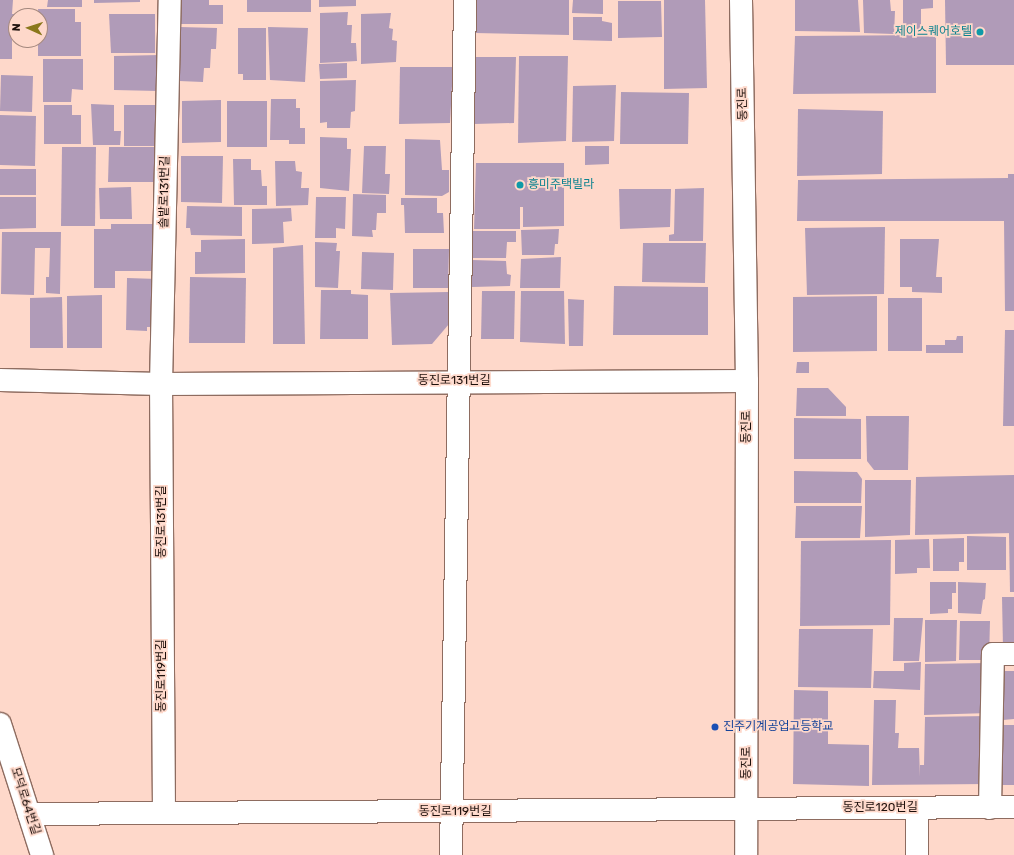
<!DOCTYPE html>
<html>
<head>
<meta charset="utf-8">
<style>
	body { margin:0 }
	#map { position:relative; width:1014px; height:855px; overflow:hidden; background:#fed8ca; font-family:Rubik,"Noto Sans KR",sans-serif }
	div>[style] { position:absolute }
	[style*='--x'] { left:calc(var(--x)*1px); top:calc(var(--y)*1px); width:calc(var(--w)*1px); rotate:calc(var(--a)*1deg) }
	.building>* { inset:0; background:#b09bb8 }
	.roads { filter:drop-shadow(1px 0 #8e6c60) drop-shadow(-1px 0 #8e6c60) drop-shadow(0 1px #8e6c60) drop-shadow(0 -1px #8e6c60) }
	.minor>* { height:22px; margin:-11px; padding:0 11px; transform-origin:11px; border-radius:11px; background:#fff }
	.dots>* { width:11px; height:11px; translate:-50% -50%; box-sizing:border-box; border:2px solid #fed8ca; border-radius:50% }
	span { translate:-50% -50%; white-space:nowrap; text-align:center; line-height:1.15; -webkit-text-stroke:3.5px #fed8ca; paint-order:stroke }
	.culture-label { font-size:12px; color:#0d838f }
	.right { translate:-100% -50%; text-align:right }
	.left { translate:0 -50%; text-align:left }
	.street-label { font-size:12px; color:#1d100c }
	.transit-label { font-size:12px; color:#164399 }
	.north { position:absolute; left:8px; top:8px; width:40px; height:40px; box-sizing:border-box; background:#fed8ca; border:1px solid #a4887e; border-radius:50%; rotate:273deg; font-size:11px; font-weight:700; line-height:16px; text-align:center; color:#1d100c }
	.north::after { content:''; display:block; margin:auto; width:14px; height:18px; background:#8a781c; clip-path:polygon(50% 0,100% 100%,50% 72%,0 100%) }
</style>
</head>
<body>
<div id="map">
	<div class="building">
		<i style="clip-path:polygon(0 0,13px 0,12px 14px,18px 14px,16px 39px,12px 39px,12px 59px,0 59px)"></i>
		<i style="clip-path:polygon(48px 0,82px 0,82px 7px,47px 7px)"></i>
		<i style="clip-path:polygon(94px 0,140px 0,140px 2px,94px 3px)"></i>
		<i style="clip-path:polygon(180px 0,209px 0,209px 5px,223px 5px,223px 24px,179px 24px)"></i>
		<i style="clip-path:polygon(247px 0,311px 0,311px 12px,247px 12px)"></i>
		<i style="clip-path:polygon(319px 0,356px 0,356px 6px,319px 7px)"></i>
		<i style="clip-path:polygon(475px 0,569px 0,569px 35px,475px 33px)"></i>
		<i style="clip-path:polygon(573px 0,603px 0,603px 14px,572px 13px)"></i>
		<i style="clip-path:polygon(664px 0,705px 0,707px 88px,664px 89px)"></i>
		<i style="clip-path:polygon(795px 0,858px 0,860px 32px,795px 31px)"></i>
		<i style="clip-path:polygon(863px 0,890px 0,891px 11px,895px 11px,894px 34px,864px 33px)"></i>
		<i style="clip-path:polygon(903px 0,933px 0,933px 8px,921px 9px,921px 33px,903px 33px)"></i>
		<i style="clip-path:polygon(945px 0,1014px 0,1014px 65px,946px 65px)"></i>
		<i style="clip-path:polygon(618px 1px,661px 1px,662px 37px,618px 38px)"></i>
		<i style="clip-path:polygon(38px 9px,75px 9px,75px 22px,81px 22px,81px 56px,38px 56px,38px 40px,40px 40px)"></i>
		<i style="clip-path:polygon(348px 12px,347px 25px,352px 25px,351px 43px,356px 43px,357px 61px,320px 63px,320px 13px)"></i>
		<i style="clip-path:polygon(391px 13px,389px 28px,393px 29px,392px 40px,397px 41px,396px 62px,361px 64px,361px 14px)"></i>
		<i style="clip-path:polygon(109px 14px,155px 14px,155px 53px,111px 53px)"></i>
		<i style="clip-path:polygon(573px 17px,602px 17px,602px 21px,612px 23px,612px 41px,573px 40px)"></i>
		<i style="clip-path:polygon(180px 27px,217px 28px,216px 49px,211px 49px,210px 68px,204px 68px,203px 82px,179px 81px)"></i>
		<i style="clip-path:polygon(268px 27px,308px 28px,305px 82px,270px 80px)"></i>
		<i style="clip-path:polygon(238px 28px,266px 28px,266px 80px,243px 80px,243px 74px,238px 74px)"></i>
		<i style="clip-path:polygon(936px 35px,936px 93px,793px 94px,795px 36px)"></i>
		<i style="clip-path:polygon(160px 55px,158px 91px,114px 90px,114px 56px)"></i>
		<i style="clip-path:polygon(519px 56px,568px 56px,566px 141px,518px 143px)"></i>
		<i style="clip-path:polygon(475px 57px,516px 57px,514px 123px,474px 124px)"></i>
		<i style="clip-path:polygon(43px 59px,83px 59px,83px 90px,72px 89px,71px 102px,43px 102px)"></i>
		<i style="clip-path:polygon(347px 63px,347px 78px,320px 79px,319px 64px)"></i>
		<i style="clip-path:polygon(400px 67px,453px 67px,450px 123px,399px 124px)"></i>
		<i style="clip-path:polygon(1px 75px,33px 76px,32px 112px,0 111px)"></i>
		<i style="clip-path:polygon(356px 80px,355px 111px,351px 112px,350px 128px,327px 128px,327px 122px,320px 123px,320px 81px)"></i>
		<i style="clip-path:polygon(616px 85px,614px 141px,572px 142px,573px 86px)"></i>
		<i style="clip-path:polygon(621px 92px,689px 93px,688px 144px,620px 144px)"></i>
		<i style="clip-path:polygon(271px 99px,296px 99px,296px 108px,300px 108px,300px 128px,305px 128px,305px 144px,289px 144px,289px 140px,270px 140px)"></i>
		<i style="clip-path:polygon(221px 100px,221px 142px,182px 143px,182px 101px)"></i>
		<i style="clip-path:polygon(227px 101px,267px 101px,267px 147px,227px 147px)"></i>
		<i style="clip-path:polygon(91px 104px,114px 105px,114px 131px,121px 131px,120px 145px,93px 145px)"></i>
		<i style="clip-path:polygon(44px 105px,72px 105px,72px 115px,81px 115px,81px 144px,44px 144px)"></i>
		<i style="clip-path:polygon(124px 105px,157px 105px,157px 146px,124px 146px)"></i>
		<i style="clip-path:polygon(798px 109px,883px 111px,882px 174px,797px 176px)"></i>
		<i style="clip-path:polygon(0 115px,36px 116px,35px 166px,0 165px)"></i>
		<i style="clip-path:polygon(320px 137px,347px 138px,347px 149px,351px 149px,349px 191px,320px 188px)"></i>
		<i style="clip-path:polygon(405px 139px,440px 140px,442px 170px,449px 170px,449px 192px,442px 196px,405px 195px)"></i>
		<i style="clip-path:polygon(364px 146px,386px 146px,385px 174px,390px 174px,389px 194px,362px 193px)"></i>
		<i style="clip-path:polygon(585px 146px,609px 146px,609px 164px,585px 165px)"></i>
		<i style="clip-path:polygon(62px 147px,96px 147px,95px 226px,61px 226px)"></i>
		<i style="clip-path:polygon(109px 147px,160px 147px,158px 182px,108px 182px)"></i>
		<i style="clip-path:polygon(181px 156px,223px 156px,222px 203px,181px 202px)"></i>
		<i style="clip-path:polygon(233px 159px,251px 159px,251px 170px,261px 170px,262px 186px,267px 186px,267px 205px,234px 205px)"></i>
		<i style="clip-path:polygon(275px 161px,295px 161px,296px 171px,302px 172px,301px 188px,309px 188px,308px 205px,276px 206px)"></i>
		<i style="clip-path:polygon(476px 163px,564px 163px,564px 226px,523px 227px,523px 207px,520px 207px,520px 229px,474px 229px)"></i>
		<i style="clip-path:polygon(0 169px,36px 169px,36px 195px,0 195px)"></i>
		<i style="clip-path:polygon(1008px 174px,1014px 174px,1014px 311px,1005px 311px,1004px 221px,797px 221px,798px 180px,1008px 178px)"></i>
		<i style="clip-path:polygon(131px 187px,132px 219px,100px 219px,99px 188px)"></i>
		<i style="clip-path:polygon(704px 188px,703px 241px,669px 241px,669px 235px,674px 234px,675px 189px)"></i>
		<i style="clip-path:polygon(619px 189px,671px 189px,670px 227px,620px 229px)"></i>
		<i style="clip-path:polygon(353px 194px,386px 195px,386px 213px,377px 213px,376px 230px,372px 230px,373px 237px,352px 236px)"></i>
		<i style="clip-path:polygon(0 197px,36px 197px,36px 228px,0 229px)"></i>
		<i style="clip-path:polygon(316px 197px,346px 197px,345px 229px,336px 228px,336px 238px,315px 238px)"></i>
		<i style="clip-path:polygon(401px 198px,437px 198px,437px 213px,443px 213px,444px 233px,405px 233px,404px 205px,401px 205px)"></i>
		<i style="clip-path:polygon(187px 206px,242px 207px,242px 236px,191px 235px,190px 228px,186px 228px)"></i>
		<i style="clip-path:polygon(291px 208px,292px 221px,283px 222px,284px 243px,252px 244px,252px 209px)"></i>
		<i style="clip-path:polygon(111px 224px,160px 224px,160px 271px,115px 271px,115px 288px,94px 288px,94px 229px,111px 229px)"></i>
		<i style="clip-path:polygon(885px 227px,884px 294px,807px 295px,805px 228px)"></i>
		<i style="clip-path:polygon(559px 229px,558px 244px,555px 244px,554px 255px,522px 255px,521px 230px)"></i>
		<i style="clip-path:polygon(471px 231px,516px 231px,516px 242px,507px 242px,506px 258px,470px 258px)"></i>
		<i style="clip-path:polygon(2px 232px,61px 232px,60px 294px,46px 293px,46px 277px,49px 277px,50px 248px,35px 248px,34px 295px,1px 294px)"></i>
		<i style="clip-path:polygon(245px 239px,245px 273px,195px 274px,195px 252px,201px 252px,201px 240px)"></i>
		<i style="clip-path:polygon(900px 239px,939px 239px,936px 277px,942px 277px,942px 293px,912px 292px,912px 287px,900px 287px)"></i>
		<i style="clip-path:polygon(315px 242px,337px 243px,336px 251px,340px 251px,338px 288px,315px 287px)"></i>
		<i style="clip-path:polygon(643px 243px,706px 243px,705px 283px,642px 282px)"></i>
		<i style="clip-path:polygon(303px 245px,305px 344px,273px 344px,273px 248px)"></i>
		<i style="clip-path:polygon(413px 249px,449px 249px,448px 288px,413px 288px)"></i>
		<i style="clip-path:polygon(362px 252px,394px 253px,393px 290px,361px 289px)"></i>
		<i style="clip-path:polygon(561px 257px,560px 288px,520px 288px,521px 259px)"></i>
		<i style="clip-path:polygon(472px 260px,506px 261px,507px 274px,511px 275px,510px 286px,472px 287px)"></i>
		<i style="clip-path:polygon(190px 277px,246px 278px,245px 343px,189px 343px)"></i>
		<i style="clip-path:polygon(127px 278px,158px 279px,157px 327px,147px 327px,147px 331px,126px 330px)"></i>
		<i style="clip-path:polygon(614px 286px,708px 287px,708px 335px,613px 335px)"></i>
		<i style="clip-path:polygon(321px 290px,351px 290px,351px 294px,368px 295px,368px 339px,320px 339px)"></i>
		<i style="clip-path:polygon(482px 291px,515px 291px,514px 339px,481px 339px)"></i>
		<i style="clip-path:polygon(521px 291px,564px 291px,565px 344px,520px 342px)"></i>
		<i style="clip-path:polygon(449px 292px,449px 324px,432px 344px,392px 345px,390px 293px)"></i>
		<i style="clip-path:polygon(102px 295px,102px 348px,67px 348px,67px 296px)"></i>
		<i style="clip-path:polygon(877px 296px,877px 351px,793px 352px,793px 297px)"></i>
		<i style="clip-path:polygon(62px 297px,63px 348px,30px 348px,30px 298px)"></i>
		<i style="clip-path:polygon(888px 298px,922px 298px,922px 351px,888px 351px)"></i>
		<i style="clip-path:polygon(568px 299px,584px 300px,583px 346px,569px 346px)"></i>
		<i style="clip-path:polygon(1005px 330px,1014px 330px,1014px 426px,1003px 426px)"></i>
		<i style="clip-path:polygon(957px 336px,963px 336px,963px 353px,926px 353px,926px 345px,945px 345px,945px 340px,956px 340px)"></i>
		<i style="clip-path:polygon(797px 362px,809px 362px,809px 373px,796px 373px)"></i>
		<i style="clip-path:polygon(797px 388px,828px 388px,846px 407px,846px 416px,796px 416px)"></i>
		<i style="clip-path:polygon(866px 416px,909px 416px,908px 470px,874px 470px,867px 461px)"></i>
		<i style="clip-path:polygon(794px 418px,861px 419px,861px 459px,794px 459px)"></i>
		<i style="clip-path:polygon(794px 471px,857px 472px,862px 479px,861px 503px,794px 503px)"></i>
		<i style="clip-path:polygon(1014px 475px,1014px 533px,915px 535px,916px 477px)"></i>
		<i style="clip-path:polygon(865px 480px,911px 480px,910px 535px,865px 537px)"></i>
		<i style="clip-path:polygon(796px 506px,862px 506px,860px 538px,795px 538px)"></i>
		<i style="clip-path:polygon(1009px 533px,1014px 533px,1014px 592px,1010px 592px)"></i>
		<i style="clip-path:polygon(967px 536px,1006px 537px,1006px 570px,967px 570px)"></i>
		<i style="clip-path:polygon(964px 538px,964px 562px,959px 562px,959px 571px,933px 571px,933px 539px)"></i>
		<i style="clip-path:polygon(929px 539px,930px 568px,917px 568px,917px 573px,895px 574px,895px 540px)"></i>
		<i style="clip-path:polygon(891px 540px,890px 625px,800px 626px,801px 541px)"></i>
		<i style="clip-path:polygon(930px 582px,956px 582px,956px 593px,952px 593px,952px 609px,948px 609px,948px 613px,930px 614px)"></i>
		<i style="clip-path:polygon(958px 582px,986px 583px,985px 599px,983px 600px,981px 614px,958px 613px)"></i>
		<i style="clip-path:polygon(1002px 597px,1014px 597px,1014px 648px,1003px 648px)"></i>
		<i style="clip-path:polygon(894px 618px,923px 618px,919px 661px,893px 661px)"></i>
		<i style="clip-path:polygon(925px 620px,957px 620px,956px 661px,925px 662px)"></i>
		<i style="clip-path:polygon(960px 621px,990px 621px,989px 660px,959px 660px)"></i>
		<i style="clip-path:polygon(799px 629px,873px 629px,871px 688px,798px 687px)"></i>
		<i style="clip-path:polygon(921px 662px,920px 690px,873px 688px,874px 671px,904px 671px,904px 663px)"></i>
		<i style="clip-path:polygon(988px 663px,989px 713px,924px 715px,925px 664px)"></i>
		<i style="clip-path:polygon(1002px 671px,1014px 671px,1014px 719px,1003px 720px)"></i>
		<i style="clip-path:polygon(794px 690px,828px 691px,828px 744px,869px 745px,869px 786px,793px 784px)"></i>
		<i style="clip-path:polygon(874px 700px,896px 700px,895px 733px,899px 733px,898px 748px,919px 748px,920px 777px,920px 765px,924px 765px,925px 717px,988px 716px,987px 784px,872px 785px)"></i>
		<i style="clip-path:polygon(1003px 725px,1014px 725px,1014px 785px,1001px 785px)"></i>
	</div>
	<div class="roads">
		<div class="minor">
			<i style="--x:741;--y:0;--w:381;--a:89.1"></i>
			<i style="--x:747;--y:381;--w:474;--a:90.1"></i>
			<i style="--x:0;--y:380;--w:161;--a:1.4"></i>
			<i style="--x:161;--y:384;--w:586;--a:-0.29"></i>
			<i style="--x:0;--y:724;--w:138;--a:72.2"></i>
			<i style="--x:990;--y:808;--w:154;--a:-88.9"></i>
			<i style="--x:993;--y:654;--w:21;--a:0"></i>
			<i style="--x:164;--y:812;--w:428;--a:-90.4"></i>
			<i style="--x:161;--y:384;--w:384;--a:-88.7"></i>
			<i style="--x:29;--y:814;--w:985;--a:-0.41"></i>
			<i style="--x:451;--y:855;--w:855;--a:-89.06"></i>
			<i style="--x:917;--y:855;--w:47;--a:-90"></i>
		</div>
	</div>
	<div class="dots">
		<i style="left:980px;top:32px;background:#0f9aa8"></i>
		<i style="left:520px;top:185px;background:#0f9aa8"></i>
		<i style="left:715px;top:727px;background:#1a4fb4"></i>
	</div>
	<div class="culture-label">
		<span class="right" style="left:972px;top:32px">제이스퀘어호텔</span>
		<span class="left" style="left:528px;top:185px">흥미주택빌라</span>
	</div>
	<div class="street-label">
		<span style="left:743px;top:104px;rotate:-91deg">동진로</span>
		<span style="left:165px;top:192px;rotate:-89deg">솔밭로131번길</span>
		<span style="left:454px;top:381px">동진로131번길</span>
		<span style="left:747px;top:427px;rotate:-90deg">동진로</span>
		<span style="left:162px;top:522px;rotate:-90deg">동진로131번길</span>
		<span style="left:162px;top:676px;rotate:-90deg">동진로119번길</span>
		<span style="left:747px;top:763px;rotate:-90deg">동진로</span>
		<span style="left:25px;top:801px;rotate:72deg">모덕로64번길</span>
		<span style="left:880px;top:808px">동진로120번길</span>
		<span style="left:455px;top:812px">동진로119번길</span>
	</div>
	<div class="transit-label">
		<span class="left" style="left:723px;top:727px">진주기계공업고등학교</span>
	</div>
	<div class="north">N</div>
</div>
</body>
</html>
